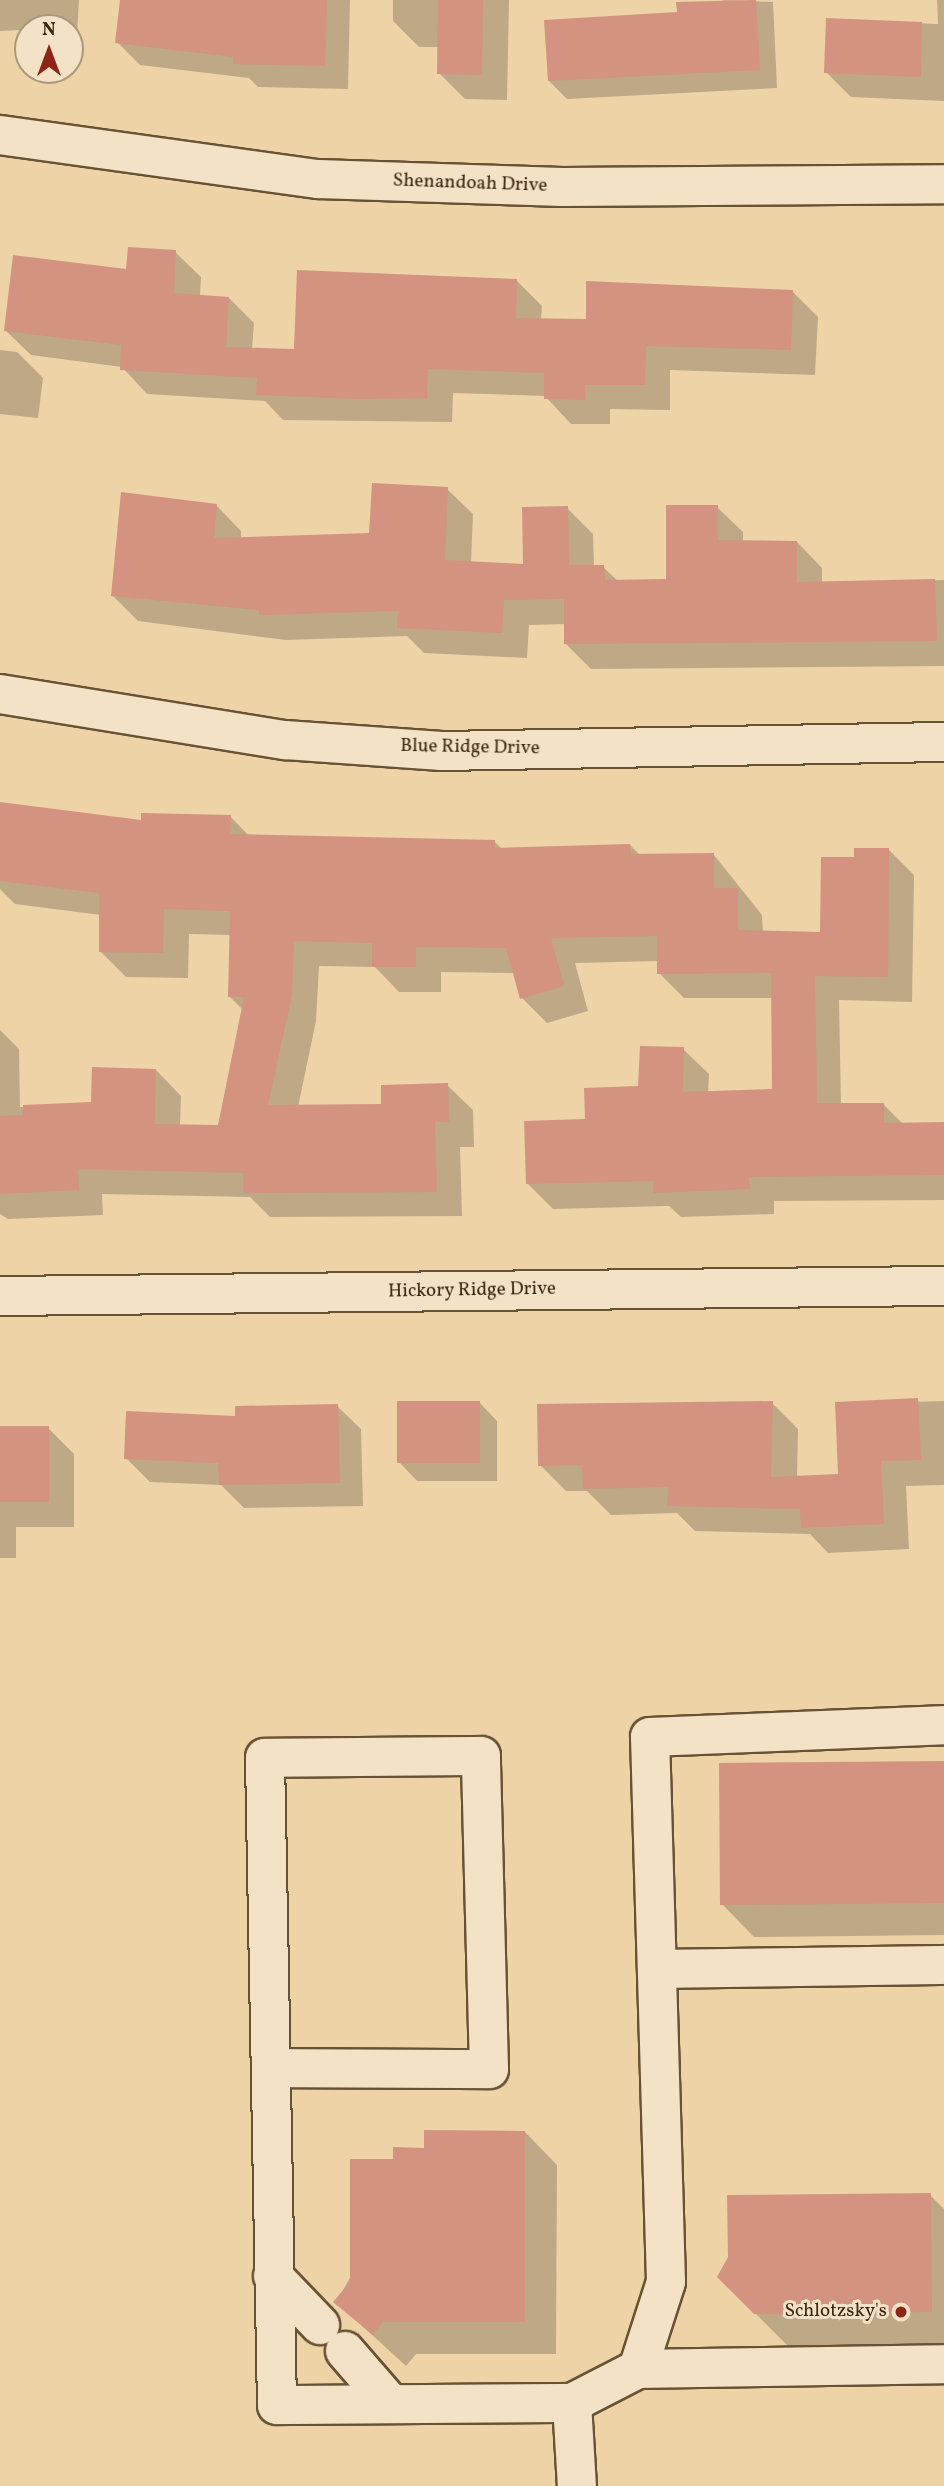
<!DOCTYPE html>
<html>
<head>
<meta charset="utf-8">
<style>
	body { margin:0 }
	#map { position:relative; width:944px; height:2486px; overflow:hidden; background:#eed3a7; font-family:Vollkorn,serif }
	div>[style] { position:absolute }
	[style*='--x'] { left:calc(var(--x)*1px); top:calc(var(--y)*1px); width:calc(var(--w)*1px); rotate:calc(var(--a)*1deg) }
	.shadow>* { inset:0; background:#0003 }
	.building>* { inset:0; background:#d49280 }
	.roads { filter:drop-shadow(2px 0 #685234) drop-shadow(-2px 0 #685234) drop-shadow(0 2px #685234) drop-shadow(0 -2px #685234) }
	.minor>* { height:38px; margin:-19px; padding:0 19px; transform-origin:19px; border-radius:19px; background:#f4e2c6 }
	.dots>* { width:19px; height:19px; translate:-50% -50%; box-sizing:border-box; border:4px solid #f4e2c6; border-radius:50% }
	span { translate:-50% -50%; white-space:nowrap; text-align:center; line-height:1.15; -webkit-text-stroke:6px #f4e2c6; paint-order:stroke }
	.street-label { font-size:19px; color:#3b270d }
	.poi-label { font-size:19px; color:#3b270d }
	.right { translate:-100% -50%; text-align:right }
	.north { position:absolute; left:14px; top:14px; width:70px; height:70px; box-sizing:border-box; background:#f4e2c6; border:2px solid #aa977c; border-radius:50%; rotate:0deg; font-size:19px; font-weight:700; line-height:28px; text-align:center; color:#3b270d }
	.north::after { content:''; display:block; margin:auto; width:24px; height:32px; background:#8f2418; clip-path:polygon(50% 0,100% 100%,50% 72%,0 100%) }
</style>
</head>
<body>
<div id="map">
	<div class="shadow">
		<i style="clip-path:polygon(0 0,79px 0,77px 34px,70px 28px,0 31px)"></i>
		<i style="clip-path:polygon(122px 0,350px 0,348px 89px,258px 87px,249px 78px,140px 65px,117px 42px)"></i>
		<i style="clip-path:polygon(393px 0,509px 0,507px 100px,465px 99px,439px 73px,439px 47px,419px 47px,393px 21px)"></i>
		<i style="clip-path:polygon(725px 0,773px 2px,777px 88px,567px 99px,549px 81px,678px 14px)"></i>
		<i style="clip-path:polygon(937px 0,944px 0,944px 101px,851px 97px,826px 72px,828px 20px,938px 24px)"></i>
		<i style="clip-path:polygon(175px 252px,201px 277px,200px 296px,229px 298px,254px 323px,252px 349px,296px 351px,517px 281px,542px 306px,541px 320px,588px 321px,793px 292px,818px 317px,815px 375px,670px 370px,670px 410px,610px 409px,610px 424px,571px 424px,545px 396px,453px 393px,452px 422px,283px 420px,265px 401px,147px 394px,122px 367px,31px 355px,5px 330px)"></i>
		<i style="clip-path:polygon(0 350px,17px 352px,43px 378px,38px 418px,0 414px)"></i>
		<i style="clip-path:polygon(447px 489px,473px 514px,471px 563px,525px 566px,567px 508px,593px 534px,594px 567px,603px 567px,618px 581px,668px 580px,717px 507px,743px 532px,743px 542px,797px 542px,822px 568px,822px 583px,944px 580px,944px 666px,591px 669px,566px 644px,566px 624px,529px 625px,527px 658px,424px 653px,407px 636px,286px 640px,138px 621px,113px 596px,216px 505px,241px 531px,241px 539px,371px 535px)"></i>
		<i style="clip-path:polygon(0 804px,142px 822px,230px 816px,249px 836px,494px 841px,502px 849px,630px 845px,640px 855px,714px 855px,762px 915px,763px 933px,822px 934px,855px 859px,889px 850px,914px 875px,912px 1002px,839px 1000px,841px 1105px,883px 1104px,904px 1125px,944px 1124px,944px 1200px,774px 1201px,774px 1214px,681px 1217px,669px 1206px,553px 1209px,528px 1184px,587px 1120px,640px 1087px,683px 1049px,709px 1074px,708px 1093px,774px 1091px,773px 998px,684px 998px,659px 973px,659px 961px,575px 963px,588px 1011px,547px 1023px,522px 998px,515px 973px,441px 972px,441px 992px,399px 992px,375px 967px,319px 966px,316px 1021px,298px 1107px,383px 1105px,447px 1085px,473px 1110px,474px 1147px,460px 1147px,462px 1216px,270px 1217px,250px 1197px,102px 1194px,103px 1215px,8px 1219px,0 1214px,0 1030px,19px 1049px,20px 1107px,93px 1104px,156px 1070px,181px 1096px,180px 1126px,219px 1127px,243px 1010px,229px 996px,231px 935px,189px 934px,188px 978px,126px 977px,100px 951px,101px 915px,15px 904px,0 889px)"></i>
		<i style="clip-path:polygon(944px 1401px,944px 1485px,906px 1486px,909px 1549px,828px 1553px,810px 1534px,695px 1531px,677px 1513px,611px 1515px,587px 1491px,566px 1491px,540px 1465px,772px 1403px,798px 1429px,797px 1477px,840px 1475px,837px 1404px)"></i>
		<i style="clip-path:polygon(479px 1402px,497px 1421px,497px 1481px,417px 1481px,399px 1462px)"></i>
		<i style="clip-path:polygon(337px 1406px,361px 1429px,363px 1506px,244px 1508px,221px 1485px,150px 1482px,126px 1458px,237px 1418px)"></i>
		<i style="clip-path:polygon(48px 1428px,74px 1454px,74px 1527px,16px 1527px,16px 1558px,0 1558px,0 1429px)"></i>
		<i style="clip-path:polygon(944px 1763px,944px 1935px,754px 1937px,722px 1904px)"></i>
		<i style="clip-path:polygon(525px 2132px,557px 2165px,556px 2354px,416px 2354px,406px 2366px,336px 2302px,425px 2149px)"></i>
		<i style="clip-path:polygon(930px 2195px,944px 2209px,944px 2344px,788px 2346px,719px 2277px)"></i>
	</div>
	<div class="building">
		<i style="clip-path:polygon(120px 0,327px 0,325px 66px,233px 64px,233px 57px,115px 43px)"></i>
		<i style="clip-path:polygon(438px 0,483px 0,482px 75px,437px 74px)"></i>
		<i style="clip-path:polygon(756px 0,760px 70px,548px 81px,544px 20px,677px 12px,676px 2px)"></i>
		<i style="clip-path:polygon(826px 18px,922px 22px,921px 77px,824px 73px)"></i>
		<i style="clip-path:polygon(128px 247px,176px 250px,174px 293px,229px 297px,226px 347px,294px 349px,297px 270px,517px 279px,516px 318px,586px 319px,586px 281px,793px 290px,791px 350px,646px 346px,645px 385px,585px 385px,585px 400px,544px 399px,544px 373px,428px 369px,427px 398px,360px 399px,256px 395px,257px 378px,120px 370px,121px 345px,4px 331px,13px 255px,126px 269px)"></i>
		<i style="clip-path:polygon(372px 483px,448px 487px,445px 560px,523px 564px,522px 507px,568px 506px,569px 565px,604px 565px,605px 580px,666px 579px,666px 505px,718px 505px,718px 540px,797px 541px,797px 582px,935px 579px,937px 641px,564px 644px,564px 599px,504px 600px,502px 633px,397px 628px,398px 611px,259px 615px,259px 610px,111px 596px,121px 492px,217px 504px,214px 538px,369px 533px)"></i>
		<i style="clip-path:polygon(0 802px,141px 820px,141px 813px,231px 815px,230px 834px,495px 840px,495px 848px,630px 844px,631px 854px,714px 853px,714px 888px,738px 888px,738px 930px,820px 932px,821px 857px,854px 857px,854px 848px,889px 848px,888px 977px,815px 976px,817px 1103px,884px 1103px,884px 1123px,944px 1122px,944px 1175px,749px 1177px,750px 1189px,654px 1193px,653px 1181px,526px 1184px,524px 1121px,585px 1119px,584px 1088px,638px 1086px,640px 1046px,684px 1047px,683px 1092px,772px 1089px,771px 973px,657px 974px,657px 936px,551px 938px,564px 986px,520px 999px,506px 948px,416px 947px,416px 967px,372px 967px,372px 943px,294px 941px,292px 995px,268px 1105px,381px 1104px,381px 1085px,448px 1083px,449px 1122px,435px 1122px,437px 1192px,243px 1193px,243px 1173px,78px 1169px,79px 1190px,0 1194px,0 1116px,23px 1115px,23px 1105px,91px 1102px,92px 1067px,156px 1069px,155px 1124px,218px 1125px,244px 997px,228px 997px,230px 911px,164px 909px,163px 953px,99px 952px,99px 893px,0 881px)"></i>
		<i style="clip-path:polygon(918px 1398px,921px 1460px,881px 1461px,884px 1524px,801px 1528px,800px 1509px,667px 1506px,668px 1487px,583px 1489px,582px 1465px,538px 1466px,537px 1404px,773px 1401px,771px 1477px,838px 1474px,835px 1402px)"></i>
		<i style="clip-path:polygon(397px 1401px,480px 1401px,480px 1463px,397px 1463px)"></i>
		<i style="clip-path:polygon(338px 1404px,340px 1483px,219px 1485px,218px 1463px,124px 1459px,126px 1411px,235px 1416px,235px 1406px)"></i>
		<i style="clip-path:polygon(0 1426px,49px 1426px,49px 1502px,0 1502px)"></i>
		<i style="clip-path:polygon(944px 1761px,944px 1903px,720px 1905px,719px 1763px)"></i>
		<i style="clip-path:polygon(424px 2130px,525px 2131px,525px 2322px,383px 2322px,373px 2335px,333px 2302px,350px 2282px,350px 2159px,393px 2159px,393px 2147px,424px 2148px)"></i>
		<i style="clip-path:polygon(931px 2193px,932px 2312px,754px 2314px,717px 2277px,728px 2257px,727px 2195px)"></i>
	</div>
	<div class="roads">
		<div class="minor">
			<i style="--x:0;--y:135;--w:321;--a:7.9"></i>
			<i style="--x:318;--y:179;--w:244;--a:1.9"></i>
			<i style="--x:562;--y:187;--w:382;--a:-0.4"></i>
			<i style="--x:0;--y:694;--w:289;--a:9.2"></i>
			<i style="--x:285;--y:740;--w:157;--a:4"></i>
			<i style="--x:442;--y:751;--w:502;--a:-1.03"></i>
			<i style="--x:0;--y:1296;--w:944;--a:-0.61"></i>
			<i style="--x:657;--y:1969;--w:287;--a:-0.8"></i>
			<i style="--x:271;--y:2068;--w:218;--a:0.3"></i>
			<i style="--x:489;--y:2069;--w:313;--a:-91.5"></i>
			<i style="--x:481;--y:1756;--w:216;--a:179.5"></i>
			<i style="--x:265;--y:1758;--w:647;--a:88.94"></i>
			<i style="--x:277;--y:2405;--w:295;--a:-0.4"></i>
			<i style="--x:572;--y:2403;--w:83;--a:86.6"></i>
			<i style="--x:273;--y:2276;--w:68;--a:46.2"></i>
			<i style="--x:345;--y:2351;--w:69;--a:49.1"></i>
			<i style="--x:638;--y:2369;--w:91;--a:-72.2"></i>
			<i style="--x:666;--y:2282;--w:545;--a:-91.68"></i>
			<i style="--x:650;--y:1737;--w:294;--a:-2.3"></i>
			<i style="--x:572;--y:2403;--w:74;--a:-27.3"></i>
			<i style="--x:638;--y:2369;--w:306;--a:-0.9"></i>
		</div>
	</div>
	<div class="dots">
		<i style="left:901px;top:2312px;background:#8f2418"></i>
	</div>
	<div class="street-label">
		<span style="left:470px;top:184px;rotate:2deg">Shenandoah Drive</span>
		<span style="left:470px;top:748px;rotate:1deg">Blue Ridge Drive</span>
		<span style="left:472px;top:1291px;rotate:-1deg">Hickory Ridge Drive</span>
	</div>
	<div class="poi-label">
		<span class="right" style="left:887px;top:2312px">Schlotzsky's</span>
	</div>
	<div class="north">N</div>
</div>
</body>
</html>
